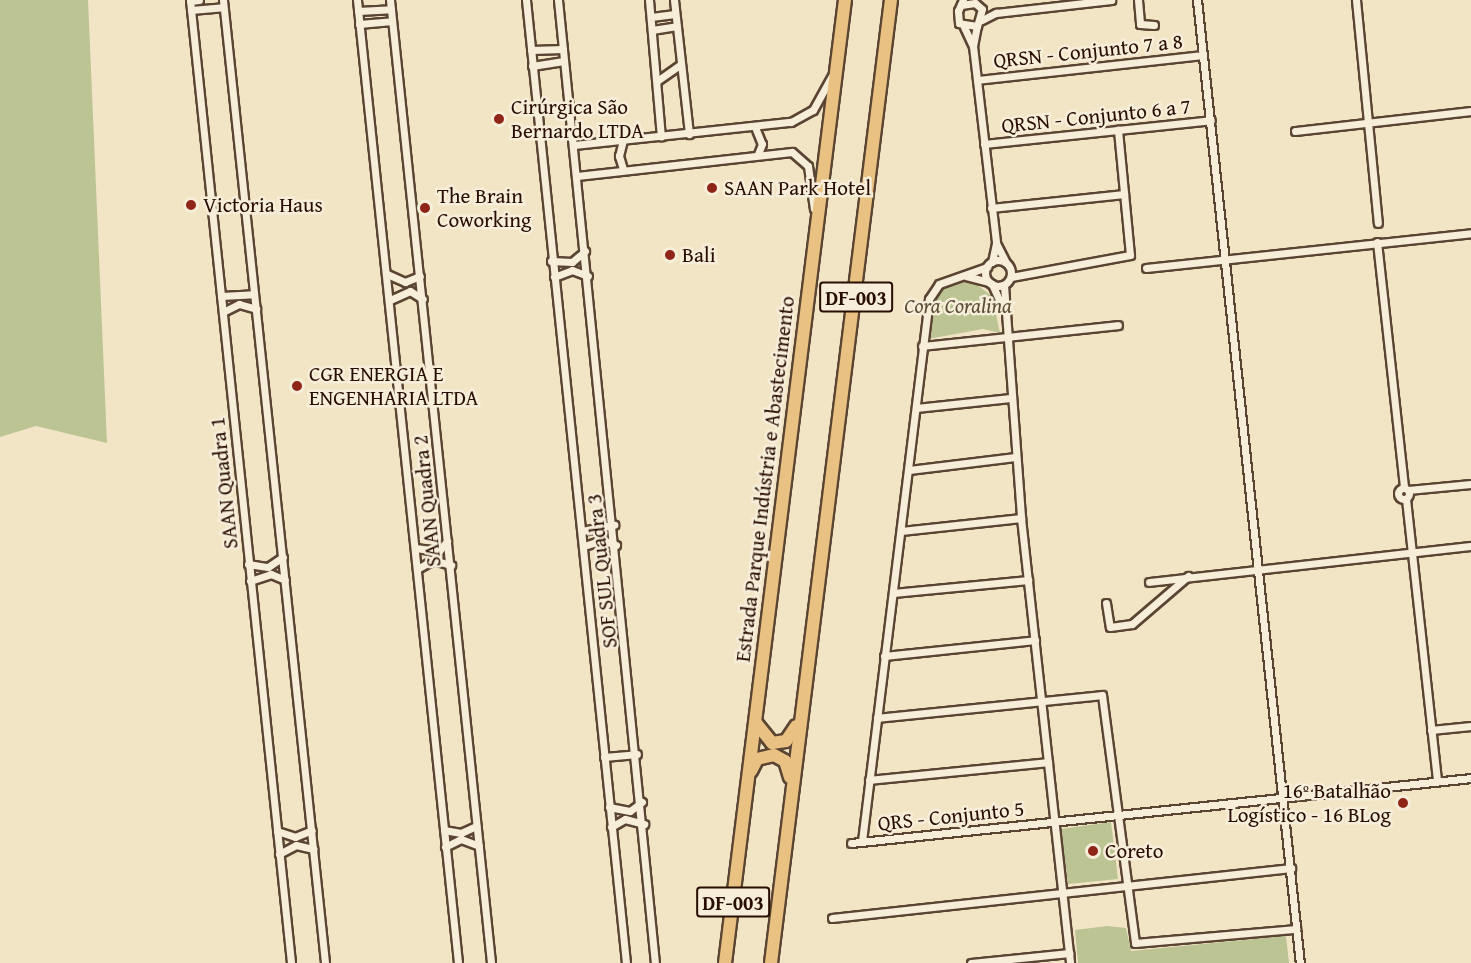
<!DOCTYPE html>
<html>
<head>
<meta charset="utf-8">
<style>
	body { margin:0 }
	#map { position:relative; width:1471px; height:963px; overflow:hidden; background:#f2e5c6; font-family:"Gentium Book Plus",serif }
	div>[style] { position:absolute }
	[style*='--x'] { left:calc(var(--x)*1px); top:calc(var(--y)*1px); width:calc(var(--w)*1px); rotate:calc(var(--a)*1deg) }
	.green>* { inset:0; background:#bcc494 }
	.roads { filter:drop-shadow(2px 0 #5a4432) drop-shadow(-2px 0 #5a4432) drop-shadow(0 2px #5a4432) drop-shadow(0 -2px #5a4432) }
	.minor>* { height:7px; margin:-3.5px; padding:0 3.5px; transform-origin:3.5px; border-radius:3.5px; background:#f7eeda }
	.minor>.ring { margin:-3.5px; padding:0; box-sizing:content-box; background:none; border:7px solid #f7eeda; border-radius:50% }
	.trunk>* { height:12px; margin:-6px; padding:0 6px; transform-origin:6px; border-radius:6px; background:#e9c283 }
	.dots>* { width:16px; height:16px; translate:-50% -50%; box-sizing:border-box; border:3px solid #f7eeda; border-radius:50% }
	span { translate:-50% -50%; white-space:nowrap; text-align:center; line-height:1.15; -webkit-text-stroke:5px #f7eeda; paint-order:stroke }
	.shield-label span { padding:2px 4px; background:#f7eeda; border:2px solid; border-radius:4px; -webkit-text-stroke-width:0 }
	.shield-label { font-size:20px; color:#280e01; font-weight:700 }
	.street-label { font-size:21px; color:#280e01 }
	.poi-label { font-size:21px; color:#280e01 }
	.left { translate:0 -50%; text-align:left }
	.right { translate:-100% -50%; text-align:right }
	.park-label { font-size:21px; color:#5c4e34; font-style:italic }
</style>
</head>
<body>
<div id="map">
	<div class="green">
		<i style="clip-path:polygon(0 0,88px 0,107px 443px,36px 426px,0 437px)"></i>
		<i style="clip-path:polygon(969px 279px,992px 296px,1000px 333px,983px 329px,928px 339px,930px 304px,937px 290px)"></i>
		<i style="clip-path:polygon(1111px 822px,1118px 879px,1068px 884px,1061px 829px)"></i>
		<i style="clip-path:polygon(1107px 926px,1126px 928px,1131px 951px,1286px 936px,1289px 963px,1078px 963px,1075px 930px)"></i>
	</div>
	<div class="roads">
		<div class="minor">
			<i style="--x:190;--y:0;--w:968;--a:84.01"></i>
			<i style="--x:223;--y:0;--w:968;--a:83.95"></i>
			<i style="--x:357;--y:0;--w:968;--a:84.01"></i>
			<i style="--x:390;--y:0;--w:968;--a:84.01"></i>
			<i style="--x:526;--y:0;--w:968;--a:84.07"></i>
			<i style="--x:558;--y:0;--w:968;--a:84.25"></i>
			<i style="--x:649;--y:0;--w:137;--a:85"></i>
			<i style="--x:674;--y:0;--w:135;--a:83.6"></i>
			<i style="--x:1138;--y:0;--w:24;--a:85"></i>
			<i style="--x:1140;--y:24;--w:14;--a:4"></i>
			<i style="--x:1197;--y:0;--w:968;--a:83.9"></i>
			<i style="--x:1356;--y:0;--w:224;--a:84.4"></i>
			<i style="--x:190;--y:1;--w:9;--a:-6"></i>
			<i style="--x:961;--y:5;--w:14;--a:-8"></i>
			<i style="--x:975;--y:3;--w:9;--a:41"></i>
			<i style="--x:982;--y:9;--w:18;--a:106"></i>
			<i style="--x:977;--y:26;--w:18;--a:-171"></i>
			<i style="--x:959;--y:23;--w:12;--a:-95"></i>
			<i style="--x:958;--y:11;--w:12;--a:-66"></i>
			<i style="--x:191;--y:10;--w:32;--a:-5"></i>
			<i style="--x:358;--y:11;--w:33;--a:-3"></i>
			<i style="--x:651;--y:17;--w:24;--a:-7"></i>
			<i style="--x:982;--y:20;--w:16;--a:-27"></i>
			<i style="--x:996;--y:13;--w:116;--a:-6.4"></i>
			<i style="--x:359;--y:24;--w:33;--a:-5"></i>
			<i style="--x:964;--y:27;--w:21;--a:65"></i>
			<i style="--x:973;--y:46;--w:198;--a:83.3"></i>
			<i style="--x:652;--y:30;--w:25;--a:-9"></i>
			<i style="--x:973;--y:46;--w:20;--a:-79"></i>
			<i style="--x:531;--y:50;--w:32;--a:-2"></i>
			<i style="--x:532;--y:66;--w:32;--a:-9"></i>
			<i style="--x:977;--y:80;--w:226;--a:-6.3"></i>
			<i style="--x:657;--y:81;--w:28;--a:-35"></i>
			<i style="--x:755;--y:127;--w:18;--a:68"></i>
			<i style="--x:762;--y:144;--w:11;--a:112"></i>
			<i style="--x:1295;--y:131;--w:177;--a:-6.5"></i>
			<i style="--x:984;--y:144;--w:228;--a:-6"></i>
			<i style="--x:574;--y:145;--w:218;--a:-6.1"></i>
			<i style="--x:791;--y:122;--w:25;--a:-29"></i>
			<i style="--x:813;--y:110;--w:38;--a:-61"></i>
			<i style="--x:623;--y:169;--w:14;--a:-107"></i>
			<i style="--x:619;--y:156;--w:16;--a:-76"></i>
			<i style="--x:577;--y:176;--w:216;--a:-6.4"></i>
			<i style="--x:792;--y:152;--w:21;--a:41"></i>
			<i style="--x:808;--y:166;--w:43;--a:82.1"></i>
			<i style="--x:991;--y:208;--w:134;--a:-6"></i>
			<i style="--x:1377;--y:242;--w:247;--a:83.7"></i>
			<i class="ring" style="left:985px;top:260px;width:19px;height:19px"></i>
			<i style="--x:551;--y:261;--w:21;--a:3"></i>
			<i style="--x:572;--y:262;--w:17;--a:-40"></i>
			<i style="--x:992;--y:262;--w:19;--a:-78"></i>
			<i style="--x:996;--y:243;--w:22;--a:63"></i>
			<i style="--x:1146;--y:268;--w:327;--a:-6.1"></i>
			<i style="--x:387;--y:274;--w:20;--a:24"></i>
			<i style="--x:405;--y:282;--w:16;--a:-22"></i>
			<i style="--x:966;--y:276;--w:24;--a:15"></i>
			<i style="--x:554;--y:277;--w:19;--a:-21"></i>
			<i style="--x:572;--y:270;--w:17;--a:21"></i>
			<i style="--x:1011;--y:277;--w:121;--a:-10.5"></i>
			<i style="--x:1130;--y:255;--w:126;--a:-95.5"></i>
			<i style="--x:992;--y:284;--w:22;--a:66"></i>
			<i style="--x:1004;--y:285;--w:234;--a:85.8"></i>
			<i style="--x:1021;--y:518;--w:448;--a:83.7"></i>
			<i style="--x:221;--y:296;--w:33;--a:-3"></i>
			<i style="--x:390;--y:300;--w:22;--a:-24"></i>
			<i style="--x:410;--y:291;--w:15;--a:32"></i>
			<i style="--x:223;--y:312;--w:18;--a:-27"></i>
			<i style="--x:239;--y:304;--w:18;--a:16"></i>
			<i style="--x:922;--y:346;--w:197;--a:-6.1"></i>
			<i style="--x:916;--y:408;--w:95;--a:-6.1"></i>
			<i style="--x:909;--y:470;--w:107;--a:-7"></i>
			<i class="ring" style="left:1398.5px;top:488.5px;width:4px;height:4px"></i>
			<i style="--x:1408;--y:490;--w:63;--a:-5.4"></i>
			<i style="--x:1406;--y:499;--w:284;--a:83.7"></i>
			<i style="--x:582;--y:531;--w:33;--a:-11"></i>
			<i style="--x:901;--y:531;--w:121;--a:-6.2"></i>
			<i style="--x:584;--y:546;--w:19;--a:-18"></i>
			<i style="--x:602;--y:540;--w:15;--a:20"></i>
			<i style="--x:415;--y:548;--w:24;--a:7"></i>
			<i style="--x:439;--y:551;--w:13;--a:-51"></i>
			<i style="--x:248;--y:564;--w:20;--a:9"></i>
			<i style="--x:268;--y:567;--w:18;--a:-34"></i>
			<i style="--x:417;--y:569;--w:18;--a:-29"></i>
			<i style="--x:433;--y:560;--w:19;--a:16"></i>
			<i style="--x:250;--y:581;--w:22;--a:-18"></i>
			<i style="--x:271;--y:574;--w:15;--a:23"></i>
			<i style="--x:1149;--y:582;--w:324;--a:-6.4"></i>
			<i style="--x:893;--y:593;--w:136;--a:-5.5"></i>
			<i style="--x:1106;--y:603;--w:24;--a:81"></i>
			<i style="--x:1110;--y:627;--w:22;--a:-8"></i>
			<i style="--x:1132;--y:624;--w:74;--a:-40.6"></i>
			<i style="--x:884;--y:656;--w:152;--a:-6"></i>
			<i style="--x:877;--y:718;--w:226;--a:-5.8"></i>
			<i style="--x:1102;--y:695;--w:250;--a:82.4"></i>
			<i style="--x:1135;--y:943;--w:162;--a:-5"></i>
			<i style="--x:1431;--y:730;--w:40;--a:-5.7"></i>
			<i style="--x:604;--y:757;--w:33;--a:-5"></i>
			<i style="--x:869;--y:780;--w:180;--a:-5.7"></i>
			<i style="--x:609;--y:807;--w:21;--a:11"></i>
			<i style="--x:630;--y:811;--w:15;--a:-37"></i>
			<i style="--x:611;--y:827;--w:16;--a:-30"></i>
			<i style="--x:625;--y:819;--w:20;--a:15"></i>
			<i style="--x:444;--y:830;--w:17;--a:10"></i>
			<i style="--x:461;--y:833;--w:17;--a:-25"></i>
			<i style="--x:277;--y:831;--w:19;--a:18"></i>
			<i style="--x:295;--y:837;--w:18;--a:-22"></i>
			<i style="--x:862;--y:841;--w:546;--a:-82.95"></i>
			<i style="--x:929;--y:299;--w:18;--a:-56"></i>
			<i style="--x:939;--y:284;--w:51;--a:-19.5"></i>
			<i style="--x:851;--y:843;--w:623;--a:-5.98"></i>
			<i style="--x:445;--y:847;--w:18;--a:-27"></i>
			<i style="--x:461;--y:839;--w:19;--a:21"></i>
			<i style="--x:279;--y:854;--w:19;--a:-28"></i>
			<i style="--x:296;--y:845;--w:18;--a:13"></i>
			<i style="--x:832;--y:918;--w:462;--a:-6.2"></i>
			<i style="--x:971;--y:963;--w:99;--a:-5.8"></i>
		</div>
		<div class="trunk">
			<i style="--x:756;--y:723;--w:26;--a:51"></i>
			<i style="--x:772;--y:743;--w:14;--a:-8"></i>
			<i style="--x:786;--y:741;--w:18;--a:-56"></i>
			<i style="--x:751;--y:771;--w:13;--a:-63"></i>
			<i style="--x:757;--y:759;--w:17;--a:-13"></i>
			<i style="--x:774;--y:755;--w:13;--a:29"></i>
			<i style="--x:785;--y:761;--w:17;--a:73"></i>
			<i style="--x:725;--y:963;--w:970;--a:-82.9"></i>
			<i style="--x:771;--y:963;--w:970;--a:-82.9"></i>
		</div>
	</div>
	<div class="dots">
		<i style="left:499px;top:119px;background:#8f2418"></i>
		<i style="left:712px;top:188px;background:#8f2418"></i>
		<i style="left:191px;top:205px;background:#8f2418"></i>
		<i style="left:425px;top:208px;background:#8f2418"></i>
		<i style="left:670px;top:255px;background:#8f2418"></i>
		<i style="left:297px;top:386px;background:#8f2418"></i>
		<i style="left:1403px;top:803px;background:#8f2418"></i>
		<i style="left:1093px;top:851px;background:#8f2418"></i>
	</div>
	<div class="shield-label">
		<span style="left:856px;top:297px">DF-003</span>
		<span style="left:733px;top:902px">DF-003</span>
	</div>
	<div class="street-label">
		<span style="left:1088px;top:51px;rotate:-6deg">QRSN - Conjunto 7 a 8</span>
		<span style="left:1096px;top:116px;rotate:-6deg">QRSN - Conjunto 6 a 7</span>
		<span style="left:765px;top:479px;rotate:-83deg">Estrada Parque Indústria e Abastecimento</span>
		<span style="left:224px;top:483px;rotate:-96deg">SAAN Quadra 1</span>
		<span style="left:427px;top:501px;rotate:-96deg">SAAN Quadra 2</span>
		<span style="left:602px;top:571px;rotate:-96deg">SOF SUL Quadra 3</span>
		<span style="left:951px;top:816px;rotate:-6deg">QRS - Conjunto 5</span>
	</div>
	<div class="poi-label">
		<span class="left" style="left:511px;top:119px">Cirúrgica São<br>Bernardo LTDA</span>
		<span class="left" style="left:724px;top:188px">SAAN Park Hotel</span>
		<span class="left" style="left:437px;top:208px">The Brain<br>Coworking</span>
		<span class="left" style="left:203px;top:205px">Victoria Haus</span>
		<span class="left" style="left:682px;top:255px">Bali</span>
		<span class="left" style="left:309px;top:386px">CGR ENERGIA E<br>ENGENHARIA LTDA</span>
		<span class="right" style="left:1391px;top:803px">16º Batalhão<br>Logístico - 16 BLog</span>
		<span class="left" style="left:1105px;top:851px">Coreto</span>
	</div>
	<div class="park-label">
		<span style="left:958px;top:306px">Cora Coralina</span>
	</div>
</div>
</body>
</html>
